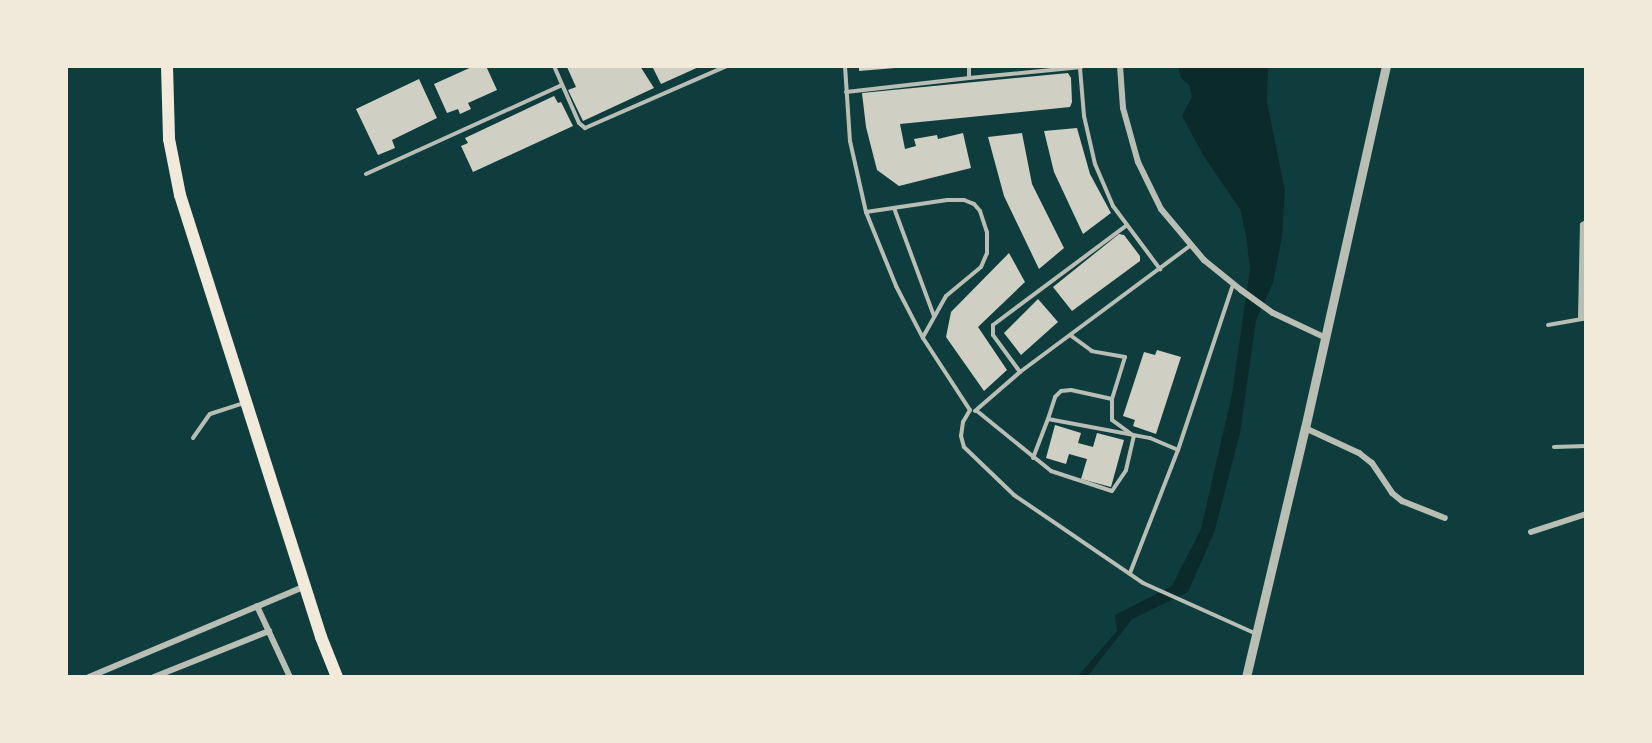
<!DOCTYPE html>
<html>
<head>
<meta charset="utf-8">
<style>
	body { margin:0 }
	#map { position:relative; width:1652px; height:743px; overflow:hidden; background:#0f3d3e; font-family:"Noto Sans",sans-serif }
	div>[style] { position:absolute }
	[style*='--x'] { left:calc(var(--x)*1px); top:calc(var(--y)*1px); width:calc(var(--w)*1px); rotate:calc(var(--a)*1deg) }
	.water>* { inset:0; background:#0a2a2b }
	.building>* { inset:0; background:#cfcfc3 }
	.service>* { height:4px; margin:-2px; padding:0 2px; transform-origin:2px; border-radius:2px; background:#b8beb3 }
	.minor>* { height:6px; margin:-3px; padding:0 3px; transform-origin:3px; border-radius:3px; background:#b8beb3 }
	.tertiary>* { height:9px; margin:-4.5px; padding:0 4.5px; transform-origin:4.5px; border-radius:4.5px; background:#b8beb3 }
	.primary>* { height:12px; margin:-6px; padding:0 6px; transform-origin:6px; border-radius:6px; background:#f1e9da }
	span { translate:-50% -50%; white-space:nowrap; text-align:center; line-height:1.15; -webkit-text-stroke:6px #f1e9da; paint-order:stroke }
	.frame { position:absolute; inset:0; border:68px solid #f1e9da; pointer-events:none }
</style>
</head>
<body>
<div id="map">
	<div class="water">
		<i style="clip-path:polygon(1178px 66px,1268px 66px,1267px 102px,1285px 191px,1282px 237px,1273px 283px,1256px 320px,1240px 433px,1214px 533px,1188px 592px,1132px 619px,1087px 677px,1077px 677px,1117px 631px,1115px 615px,1172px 586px,1201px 529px,1232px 394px,1250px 269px,1246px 235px,1240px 209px,1205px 158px,1182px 116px,1192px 97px,1189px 85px,1181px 78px)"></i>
	</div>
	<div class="building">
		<i style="clip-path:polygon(474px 66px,486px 66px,497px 90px,468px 103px,471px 109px,460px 114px,458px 109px,447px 113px,434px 84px)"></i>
		<i style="clip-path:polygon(629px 66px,640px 66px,654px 88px,583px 121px,568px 90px,576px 87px,567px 67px)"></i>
		<i style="clip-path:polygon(652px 66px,701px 66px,661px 84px)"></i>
		<i style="clip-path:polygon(859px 66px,895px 66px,895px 68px,859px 71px)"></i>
		<i style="clip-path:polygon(1068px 73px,1071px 78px,1072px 102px,1070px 107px,900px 124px,905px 149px,916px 146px,914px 139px,937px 135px,938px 139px,963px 133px,971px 168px,899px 186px,877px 170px,866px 127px,862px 93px)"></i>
		<i style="clip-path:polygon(419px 79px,437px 118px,392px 140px,395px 148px,378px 155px,356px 109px)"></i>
		<i style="clip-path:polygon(554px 96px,558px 103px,561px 102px,573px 126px,473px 172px,461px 146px,468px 143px,465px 138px)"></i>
		<i style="clip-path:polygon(1077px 128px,1090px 174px,1111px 213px,1083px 234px,1054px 172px,1044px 131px)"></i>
		<i style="clip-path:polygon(1022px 133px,1032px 184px,1064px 248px,1039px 269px,1004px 196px,988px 137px)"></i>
		<i style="clip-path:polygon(1119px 234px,1124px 235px,1140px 256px,1140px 261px,1072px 311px,1053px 287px)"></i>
		<i style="clip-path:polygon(1009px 253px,1025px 282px,978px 327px,1007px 370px,984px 391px,946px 337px,951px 312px)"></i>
		<i style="clip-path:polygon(1038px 299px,1058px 322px,1021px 355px,1004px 333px)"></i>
		<i style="clip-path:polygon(1157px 350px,1181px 357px,1156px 434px,1133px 426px,1135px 420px,1123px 416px,1144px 352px,1155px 355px)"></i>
		<i style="clip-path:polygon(1055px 425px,1081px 433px,1078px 443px,1093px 447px,1097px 433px,1124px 440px,1111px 487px,1081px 479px,1087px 459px,1069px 454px,1066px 464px,1046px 458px)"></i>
	</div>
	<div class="service">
		<i style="--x:554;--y:66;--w:62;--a:66.3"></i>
		<i style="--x:579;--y:123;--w:8;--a:40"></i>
		<i style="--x:585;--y:128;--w:155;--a:-23.6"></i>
		<i style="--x:845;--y:66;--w:75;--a:86.2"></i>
		<i style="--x:850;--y:141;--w:73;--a:77.3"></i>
		<i style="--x:866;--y:212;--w:80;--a:67.9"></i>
		<i style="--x:896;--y:286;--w:59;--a:62.6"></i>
		<i style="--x:923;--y:338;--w:86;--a:56.9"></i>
		<i style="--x:970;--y:410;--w:14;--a:120"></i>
		<i style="--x:963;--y:422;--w:14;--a:98"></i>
		<i style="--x:961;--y:436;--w:11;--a:75"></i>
		<i style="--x:964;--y:447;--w:69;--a:43.8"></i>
		<i style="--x:1014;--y:495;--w:156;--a:34.3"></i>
		<i style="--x:1143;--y:583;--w:122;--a:24.2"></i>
		<i style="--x:969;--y:66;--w:12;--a:90"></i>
		<i style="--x:969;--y:78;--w:113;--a:-5.6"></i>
		<i style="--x:1080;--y:68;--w:48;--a:85.2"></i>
		<i style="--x:1084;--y:116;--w:49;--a:77.1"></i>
		<i style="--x:1095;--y:164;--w:46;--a:66.8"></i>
		<i style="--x:1113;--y:206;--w:79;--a:53.3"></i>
		<i style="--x:846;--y:92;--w:124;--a:-6.5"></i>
		<i style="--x:366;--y:174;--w:215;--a:-24.4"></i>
		<i style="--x:894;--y:208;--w:115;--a:69.7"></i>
		<i style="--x:866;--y:212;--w:82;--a:-8.4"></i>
		<i style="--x:947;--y:200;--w:17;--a:0"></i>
		<i style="--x:964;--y:200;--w:11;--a:22"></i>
		<i style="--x:974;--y:204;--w:9;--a:49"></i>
		<i style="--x:980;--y:211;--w:22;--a:72"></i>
		<i style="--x:987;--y:232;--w:21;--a:90"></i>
		<i style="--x:987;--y:253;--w:15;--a:113"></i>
		<i style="--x:981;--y:267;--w:45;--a:140.4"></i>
		<i style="--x:946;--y:296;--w:47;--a:119.3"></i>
		<i style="--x:1548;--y:325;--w:39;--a:-10"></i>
		<i style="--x:1020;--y:372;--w:46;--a:-126.1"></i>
		<i style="--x:993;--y:335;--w:10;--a:-90"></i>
		<i style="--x:993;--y:325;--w:167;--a:-36.7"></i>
		<i style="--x:975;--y:411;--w:60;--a:-40.9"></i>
		<i style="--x:1020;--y:372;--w:213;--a:-36.6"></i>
		<i style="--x:977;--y:411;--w:95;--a:39"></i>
		<i style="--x:1051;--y:471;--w:64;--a:18.2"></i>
		<i style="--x:1112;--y:491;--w:25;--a:-56"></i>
		<i style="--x:1126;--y:470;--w:35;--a:-77"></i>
		<i style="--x:1134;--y:436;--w:27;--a:-144"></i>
		<i style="--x:1112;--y:420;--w:21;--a:-90"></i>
		<i style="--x:1112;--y:399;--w:44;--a:-72.8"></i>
		<i style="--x:1125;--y:357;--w:34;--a:-170"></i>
		<i style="--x:1092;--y:351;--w:26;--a:-144"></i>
		<i style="--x:1048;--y:419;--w:23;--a:-72"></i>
		<i style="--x:1055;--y:397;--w:8;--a:-45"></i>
		<i style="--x:1061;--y:391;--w:10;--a:-6"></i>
		<i style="--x:1071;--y:390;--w:42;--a:12.4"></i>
		<i style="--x:193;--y:438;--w:29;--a:-55"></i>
		<i style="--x:210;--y:414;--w:36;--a:-18"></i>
		<i style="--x:1554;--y:447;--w:32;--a:-2"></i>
		<i style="--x:1033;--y:458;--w:42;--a:-69"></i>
		<i style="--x:1048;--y:419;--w:104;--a:10.6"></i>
		<i style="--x:1150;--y:438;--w:30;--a:23"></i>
		<i style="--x:1130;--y:573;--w:132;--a:-68.7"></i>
		<i style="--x:1178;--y:450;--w:174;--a:-71.6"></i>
	</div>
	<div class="minor">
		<i style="--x:1120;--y:66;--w:42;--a:85.9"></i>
		<i style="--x:1123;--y:108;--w:56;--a:74.5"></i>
		<i style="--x:1138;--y:162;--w:52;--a:63.9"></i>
		<i style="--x:1161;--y:209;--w:67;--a:49.9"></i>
		<i style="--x:1204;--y:260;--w:48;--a:39"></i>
		<i style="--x:1241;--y:290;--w:39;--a:36"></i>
		<i style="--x:1273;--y:313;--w:56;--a:25.2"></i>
		<i style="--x:1581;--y:318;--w:93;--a:-88.8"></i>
		<i style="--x:1583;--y:225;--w:4;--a:-34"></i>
		<i style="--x:1305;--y:428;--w:60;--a:24.8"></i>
		<i style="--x:1359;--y:453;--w:16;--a:38"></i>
		<i style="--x:1372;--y:463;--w:36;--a:56"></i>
		<i style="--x:1392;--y:493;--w:13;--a:39"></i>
		<i style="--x:1402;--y:501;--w:46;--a:21.6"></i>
		<i style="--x:1531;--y:532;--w:58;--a:-18.1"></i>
		<i style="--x:257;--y:606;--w:78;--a:65.1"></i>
		<i style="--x:89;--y:677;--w:235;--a:-22.8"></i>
		<i style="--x:154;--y:677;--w:124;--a:-21.8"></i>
	</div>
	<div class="tertiary">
		<i style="--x:1246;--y:677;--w:256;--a:-76.7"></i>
		<i style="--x:1305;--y:428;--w:371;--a:-77.4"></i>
	</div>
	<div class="primary">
		<i style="--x:167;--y:66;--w:73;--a:88.4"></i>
		<i style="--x:169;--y:139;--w:57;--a:78.9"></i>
		<i style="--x:180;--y:195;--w:464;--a:72.3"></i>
		<i style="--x:321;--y:637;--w:43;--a:68.2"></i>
	</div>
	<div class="frame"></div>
</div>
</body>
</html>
